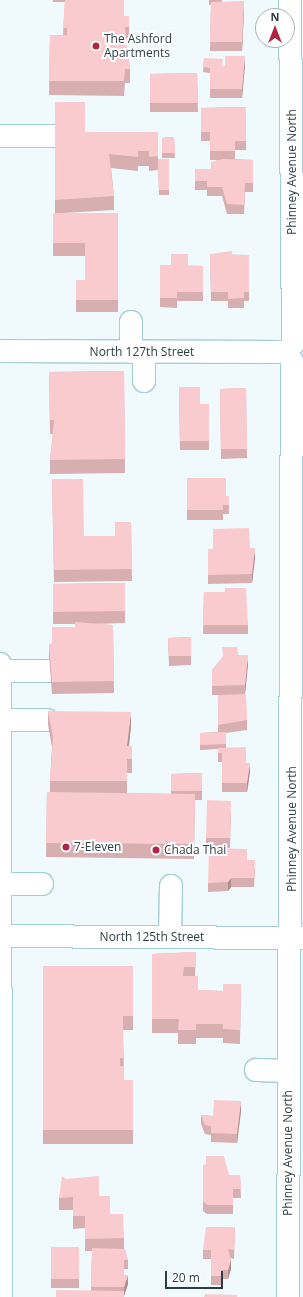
<!DOCTYPE html>
<html>
<head>
<meta charset="utf-8">
<style>
	body { margin:0 }
	#map { position:relative; width:303px; height:1297px; overflow:hidden; background:#f0f9fb; font-family:"Open Sans",sans-serif }
	div>[style] { position:absolute }
	[style*='--x'] { left:calc(var(--x)*1px); top:calc(var(--y)*1px); width:calc(var(--w)*1px); rotate:calc(var(--a)*1deg) }
	.roads { filter:drop-shadow(1px 0 #a2ced8) drop-shadow(-1px 0 #a2ced8) drop-shadow(0 1px #a2ced8) drop-shadow(0 -1px #a2ced8) }
	.minor>* { height:22px; margin:-11px; padding:0 11px; transform-origin:11px; border-radius:11px; background:#fff }
	.major>* { height:22px; margin:-11px; padding:0 11px; transform-origin:11px; border-radius:11px; background:#fff }
	.wall>* { inset:0; background:#d7afb1 }
	.shaded-wall>* { inset:0; background:#af8e90 }
	.building>* { inset:0; background:#facbce }
	.dots>* { width:11px; height:11px; translate:-50% -50%; box-sizing:border-box; border:2px solid #fff; border-radius:50% }
	span { translate:-50% -50%; white-space:nowrap; text-align:center; line-height:1.15; -webkit-text-stroke:4px #fff; paint-order:stroke }
	.poi-label { font-size:12px; color:#2c3e42 }
	.left { translate:0 -50%; text-align:left }
	.street-label { font-size:12px; color:#2c3e42 }
	.north { position:absolute; left:255px; top:8px; width:40px; height:40px; box-sizing:border-box; background:#fff; border:1px solid #abb2b3; border-radius:50%; rotate:0deg; font-size:11px; font-weight:700; line-height:16px; text-align:center; color:#2c3e42 }
	.north::after { content:''; display:block; margin:auto; width:14px; height:18px; background:#b52344; clip-path:polygon(50% 0,100% 100%,50% 72%,0 100%) }
	.scale { position:absolute; left:165px; top:1271px; width:58px; height:18px; box-sizing:border-box; border:2px solid #2c3e42; border-top:0; padding-left:5px; font-size:12px; line-height:14px; white-space:nowrap; color:#2c3e42; -webkit-text-stroke:3px #fff; paint-order:stroke }
</style>
</head>
<body>
<div id="map">
	<div class="roads">
		<div class="minor">
			<i style="--x:290;--y:0;--w:344;--a:89.5"></i>
			<i style="--x:0;--y:136;--w:57;--a:0"></i>
			<i style="--x:0;--y:351;--w:284;--a:0.2"></i>
			<i style="--x:131;--y:352;--w:30;--a:-90"></i>
			<i style="--x:144;--y:352;--w:29;--a:90"></i>
			<i style="--x:0;--y:671;--w:49;--a:0"></i>
			<i style="--x:0;--y:720;--w:47;--a:0"></i>
			<i style="--x:1;--y:884;--w:41;--a:0"></i>
			<i style="--x:0;--y:936;--w:303;--a:0.4"></i>
			<i style="--x:170;--y:937;--w:51;--a:-88.9"></i>
			<i style="--x:256;--y:1070;--w:32;--a:2"></i>
			<i style="--x:288;--y:1297;--w:936;--a:-89.76"></i>
		</div>
		<div class="major">
			<i style="--x:0;--y:664;--w:633;--a:89.91"></i>
		</div>
	</div>
	<div class="wall">
		<i style="clip-path:polygon(53px 0,124px 0,124px 16px,129px 16px,129px 41px,126px 41px,130px 69px,130px 83px,125px 83px,124px 96px,49px 95px,50px 35px,63px 35px,65px 2px,53px 2px)"></i>
		<i style="clip-path:polygon(209px 0,222px 0,222px 2px,244px 10px,242px 51px,210px 51px,211px 5px,209px 5px)"></i>
		<i style="clip-path:polygon(204px 58px,222px 66px,245px 65px,242px 98px,210px 98px,210px 73px,203px 72px)"></i>
		<i style="clip-path:polygon(197px 73px,198px 112px,150px 112px,150px 74px)"></i>
		<i style="clip-path:polygon(55px 102px,85px 132px,158px 132px,158px 170px,149px 171px,149px 166px,138px 166px,138px 171px,111px 168px,114px 196px,114px 210px,63px 213px,118px 213px,118px 312px,76px 312px,76px 280px,85px 280px,85px 256px,53px 256px,53px 213px,55px 213px)"></i>
		<i style="clip-path:polygon(246px 107px,246px 150px,235px 150px,235px 159px,253px 160px,253px 192px,245px 192px,244px 214px,227px 214px,222px 196px,207px 196px,207px 190px,195px 190px,195px 169px,211px 169px,217px 160px,210px 160px,210px 141px,201px 141px,201px 108px)"></i>
		<i style="clip-path:polygon(174px 137px,175px 158px,162px 158px,162px 138px)"></i>
		<i style="clip-path:polygon(158px 159px,169px 159px,169px 195px,159px 195px)"></i>
		<i style="clip-path:polygon(210px 254px,249px 255px,249px 301px,244px 301px,244px 308px,228px 308px,228px 301px,211px 301px)"></i>
		<i style="clip-path:polygon(160px 265px,203px 266px,203px 301px,177px 301px,177px 308px,160px 307px)"></i>
		<i style="clip-path:polygon(124px 371px,125px 473px,50px 474px,50px 460px,53px 434px,50px 434px,49px 372px)"></i>
		<i style="clip-path:polygon(179px 387px,200px 404px,209px 404px,209px 450px,180px 450px)"></i>
		<i style="clip-path:polygon(246px 388px,247px 458px,221px 459px,220px 389px)"></i>
		<i style="clip-path:polygon(187px 478px,226px 496px,229px 496px,229px 514px,223px 514px,223px 520px,187px 520px)"></i>
		<i style="clip-path:polygon(52px 479px,84px 536px,115px 536px,131px 522px,132px 581px,54px 582px)"></i>
		<i style="clip-path:polygon(250px 548px,255px 558px,252px 583px,208px 584px,208px 549px)"></i>
		<i style="clip-path:polygon(125px 583px,125px 623px,93px 624px,113px 625px,114px 693px,52px 694px,49px 656px,49px 644px,52px 644px,75px 627px,75px 624px,53px 624px,53px 584px)"></i>
		<i style="clip-path:polygon(204px 592px,248px 625px,248px 634px,203px 634px)"></i>
		<i style="clip-path:polygon(191px 637px,191px 665px,169px 666px,168px 638px)"></i>
		<i style="clip-path:polygon(238px 655px,248px 664px,245px 694px,247px 720px,247px 730px,226px 733px,226px 748px,246px 763px,250px 772px,247px 792px,222px 792px,222px 762px,218px 762px,218px 749px,200px 750px,200px 733px,218px 732px,218px 695px,212px 695px,212px 670px)"></i>
		<i style="clip-path:polygon(48px 711px,131px 726px,129px 746px,132px 746px,132px 773px,127px 773px,127px 793px,171px 794px,171px 774px,202px 773px,202px 800px,195px 800px,194px 859px,46px 857px,47px 792px,50px 792px,50px 781px,52px 747px,48px 725px)"></i>
		<i style="clip-path:polygon(231px 811px,230px 848px,206px 847px,206px 838px)"></i>
		<i style="clip-path:polygon(247px 860px,255px 869px,254px 887px,231px 887px,228px 891px,208px 892px,208px 883px)"></i>
		<i style="clip-path:polygon(196px 952px,195px 976px,198px 990px,223px 991px,241px 984px,240px 1044px,223px 1043px,223px 1038px,196px 1038px,196px 1044px,178px 1044px,178px 1033px,152px 1033px,152px 954px)"></i>
		<i style="clip-path:polygon(43px 966px,133px 966px,133px 1030px,123px 1030px,124px 1080px,133px 1080px,133px 1144px,43px 1144px)"></i>
		<i style="clip-path:polygon(241px 1111px,237px 1143px,211px 1142px,211px 1135px,205px 1134px,201px 1124px,201px 1115px,213px 1116px)"></i>
		<i style="clip-path:polygon(203px 1165px,229px 1175px,240px 1175px,241px 1198px,233px 1198px,233px 1214px,207px 1214px,203px 1211px)"></i>
		<i style="clip-path:polygon(66px 1179px,99px 1196px,124px 1238px,124px 1249px,128px 1260px,128px 1269px,124px 1269px,124px 1275px,128px 1284px,124px 1296px,91px 1291px,92px 1251px,85px 1251px,85px 1228px,73px 1229px,73px 1210px,59px 1210px,59px 1198px)"></i>
		<i style="clip-path:polygon(235px 1227px,234px 1259px,231px 1258px,231px 1269px,228px 1279px,221px 1279px,221px 1285px,211px 1285px,211px 1259px,203px 1259px,203px 1250px)"></i>
		<i style="clip-path:polygon(51px 1247px,79px 1247px,79px 1288px,51px 1288px)"></i>
	</div>
	<div class="shaded-wall">
		<i style="clip-path:polygon(244px 1px,244px 10px,242px 51px,242px 42px)"></i>
		<i style="clip-path:polygon(245px 56px,245px 65px,242px 98px,242px 89px)"></i>
		<i style="clip-path:polygon(255px 548px,255px 558px,252px 583px,252px 574px)"></i>
		<i style="clip-path:polygon(248px 655px,248px 664px,245px 694px,245px 685px)"></i>
		<i style="clip-path:polygon(131px 712px,131px 726px,127px 760px,127px 746px)"></i>
		<i style="clip-path:polygon(250px 763px,250px 772px,247px 792px,247px 783px)"></i>
		<i style="clip-path:polygon(231px 878px,231px 887px,228px 891px,228px 882px)"></i>
		<i style="clip-path:polygon(241px 1101px,241px 1111px,237px 1143px,237px 1134px)"></i>
		<i style="clip-path:polygon(231px 1260px,231px 1269px,228px 1279px,228px 1270px)"></i>
		<i style="clip-path:polygon(128px 1275px,128px 1284px,124px 1296px,124px 1287px)"></i>
	</div>
	<div class="building">
		<i style="clip-path:polygon(65px 0,124px 0,124px 16px,129px 16px,129px 27px,125px 27px,130px 69px,125px 69px,124px 81px,49px 81px,50px 35px,67px 35px,67px 28px,63px 28px)"></i>
		<i style="clip-path:polygon(244px 1px,242px 42px,210px 42px,211px 2px)"></i>
		<i style="clip-path:polygon(225px 56px,245px 56px,242px 89px,210px 89px,210px 66px,225px 66px)"></i>
		<i style="clip-path:polygon(204px 58px,223px 59px,222px 66px,210px 66px,210px 68px,203px 67px)"></i>
		<i style="clip-path:polygon(197px 73px,198px 103px,150px 103px,150px 74px)"></i>
		<i style="clip-path:polygon(55px 102px,85px 102px,85px 132px,158px 132px,158px 156px,149px 157px,149px 151px,138px 151px,138px 157px,109px 154px,114px 196px,55px 200px)"></i>
		<i style="clip-path:polygon(246px 107px,246px 141px,235px 141px,235px 151px,210px 151px,210px 132px,201px 132px,201px 108px)"></i>
		<i style="clip-path:polygon(174px 137px,175px 153px,162px 153px,162px 138px)"></i>
		<i style="clip-path:polygon(158px 159px,169px 159px,169px 190px,159px 190px)"></i>
		<i style="clip-path:polygon(223px 159px,253px 160px,253px 183px,245px 183px,244px 205px,227px 204px,222px 187px,207px 187px,207px 181px,195px 181px,195px 169px,211px 169px,211px 162px)"></i>
		<i style="clip-path:polygon(53px 213px,118px 213px,118px 300px,76px 300px,76px 280px,85px 280px,85px 243px,53px 243px)"></i>
		<i style="clip-path:polygon(232px 251px,232px 255px,249px 255px,249px 292px,244px 292px,244px 298px,228px 299px,228px 292px,211px 292px,210px 254px)"></i>
		<i style="clip-path:polygon(171px 254px,188px 254px,188px 266px,203px 266px,203px 292px,177px 292px,177px 298px,160px 298px,160px 265px,171px 265px)"></i>
		<i style="clip-path:polygon(124px 371px,125px 459px,50px 460px,54px 420px,50px 420px,49px 372px)"></i>
		<i style="clip-path:polygon(179px 387px,200px 387px,200px 404px,209px 404px,209px 441px,180px 441px)"></i>
		<i style="clip-path:polygon(246px 388px,247px 449px,221px 449px,220px 389px)"></i>
		<i style="clip-path:polygon(187px 478px,226px 478px,226px 496px,229px 496px,229px 505px,223px 505px,223px 510px,187px 510px)"></i>
		<i style="clip-path:polygon(52px 479px,83px 479px,84px 536px,115px 536px,115px 522px,131px 522px,132px 569px,54px 570px)"></i>
		<i style="clip-path:polygon(249px 528px,250px 548px,255px 548px,252px 574px,208px 575px,208px 549px,213px 549px,213px 529px)"></i>
		<i style="clip-path:polygon(125px 583px,125px 611px,53px 612px,53px 584px)"></i>
		<i style="clip-path:polygon(225px 588px,246px 588px,248px 625px,203px 625px,204px 592px,225px 592px)"></i>
		<i style="clip-path:polygon(75px 622px,113px 625px,114px 681px,52px 682px,49px 644px,52px 643px,52px 627px,75px 627px)"></i>
		<i style="clip-path:polygon(191px 637px,191px 656px,169px 656px,168px 638px)"></i>
		<i style="clip-path:polygon(222px 647px,237px 647px,238px 655px,248px 655px,245px 685px,212px 686px,212px 670px,223px 656px)"></i>
		<i style="clip-path:polygon(246px 694px,247px 720px,218px 725px,218px 695px)"></i>
		<i style="clip-path:polygon(48px 711px,131px 712px,127px 746px,132px 746px,132px 759px,127px 759px,127px 781px,50px 781px,53px 737px)"></i>
		<i style="clip-path:polygon(226px 732px,226px 744px,200px 745px,200px 733px)"></i>
		<i style="clip-path:polygon(246px 747px,246px 763px,250px 763px,247px 783px,222px 783px,222px 753px,218px 753px,218px 748px)"></i>
		<i style="clip-path:polygon(202px 773px,202px 791px,171px 791px,171px 774px)"></i>
		<i style="clip-path:polygon(47px 792px,195px 794px,194px 844px,46px 843px)"></i>
		<i style="clip-path:polygon(207px 800px,231px 801px,230px 838px,206px 838px)"></i>
		<i style="clip-path:polygon(209px 848px,247px 849px,247px 860px,255px 860px,254px 878px,231px 878px,228px 882px,208px 883px)"></i>
		<i style="clip-path:polygon(196px 952px,195px 967px,184px 967px,183px 976px,198px 976px,198px 990px,223px 991px,223px 984px,241px 984px,240px 1030px,223px 1029px,223px 1024px,196px 1024px,196px 1030px,178px 1030px,179px 1019px,152px 1019px,152px 954px)"></i>
		<i style="clip-path:polygon(43px 966px,133px 966px,133px 1016px,123px 1016px,123px 1058px,120px 1058px,120px 1066px,124px 1066px,124px 1080px,133px 1080px,133px 1130px,43px 1130px)"></i>
		<i style="clip-path:polygon(214px 1100px,241px 1101px,237px 1134px,211px 1133px,211px 1126px,205px 1125px,201px 1115px,213px 1116px)"></i>
		<i style="clip-path:polygon(206px 1156px,224px 1156px,229px 1175px,240px 1175px,241px 1189px,233px 1189px,233px 1205px,207px 1205px,203px 1201px,203px 1165px,206px 1164px)"></i>
		<i style="clip-path:polygon(62px 1176px,66px 1179px,99px 1176px,99px 1196px,110px 1196px,110px 1214px,123px 1214px,124px 1238px,85px 1239px,85px 1216px,73px 1216px,73px 1197px,59px 1198px)"></i>
		<i style="clip-path:polygon(206px 1227px,235px 1227px,234px 1250px,228px 1249px,231px 1260px,228px 1270px,221px 1270px,221px 1276px,211px 1276px,211px 1250px,203px 1250px)"></i>
		<i style="clip-path:polygon(51px 1247px,79px 1247px,79px 1279px,51px 1279px)"></i>
		<i style="clip-path:polygon(92px 1248px,125px 1249px,128px 1260px,124px 1260px,124px 1275px,128px 1275px,124px 1287px,91px 1287px)"></i>
		<i style="clip-path:polygon(56px 1290px,124px 1291px,124px 1297px,56px 1297px)"></i>
		<i style="clip-path:polygon(205px 1294px,237px 1295px,237px 1297px,204px 1297px)"></i>
	</div>
	<div class="dots">
		<i style="left:96px;top:46px;background:#b52344"></i>
		<i style="left:66px;top:847px;background:#b52344"></i>
		<i style="left:156px;top:850px;background:#b52344"></i>
	</div>
	<div class="poi-label">
		<span class="left" style="left:104px;top:46px">The Ashford<br>Apartments</span>
		<span class="left" style="left:74px;top:847px">7-Eleven</span>
		<span class="left" style="left:164px;top:850px">Chada Thai</span>
	</div>
	<div class="street-label">
		<span style="left:292px;top:172px;rotate:-90deg">Phinney Avenue North</span>
		<span style="left:142px;top:352px">North 127th Street</span>
		<span style="left:292px;top:829px;rotate:-90deg">Phinney Avenue North</span>
		<span style="left:152px;top:937px">North 125th Street</span>
		<span style="left:288px;top:1153px;rotate:-90deg">Phinney Avenue North</span>
	</div>
	<div class="north">N</div>
	<div class="scale">20 m</div>
</div>
</body>
</html>
